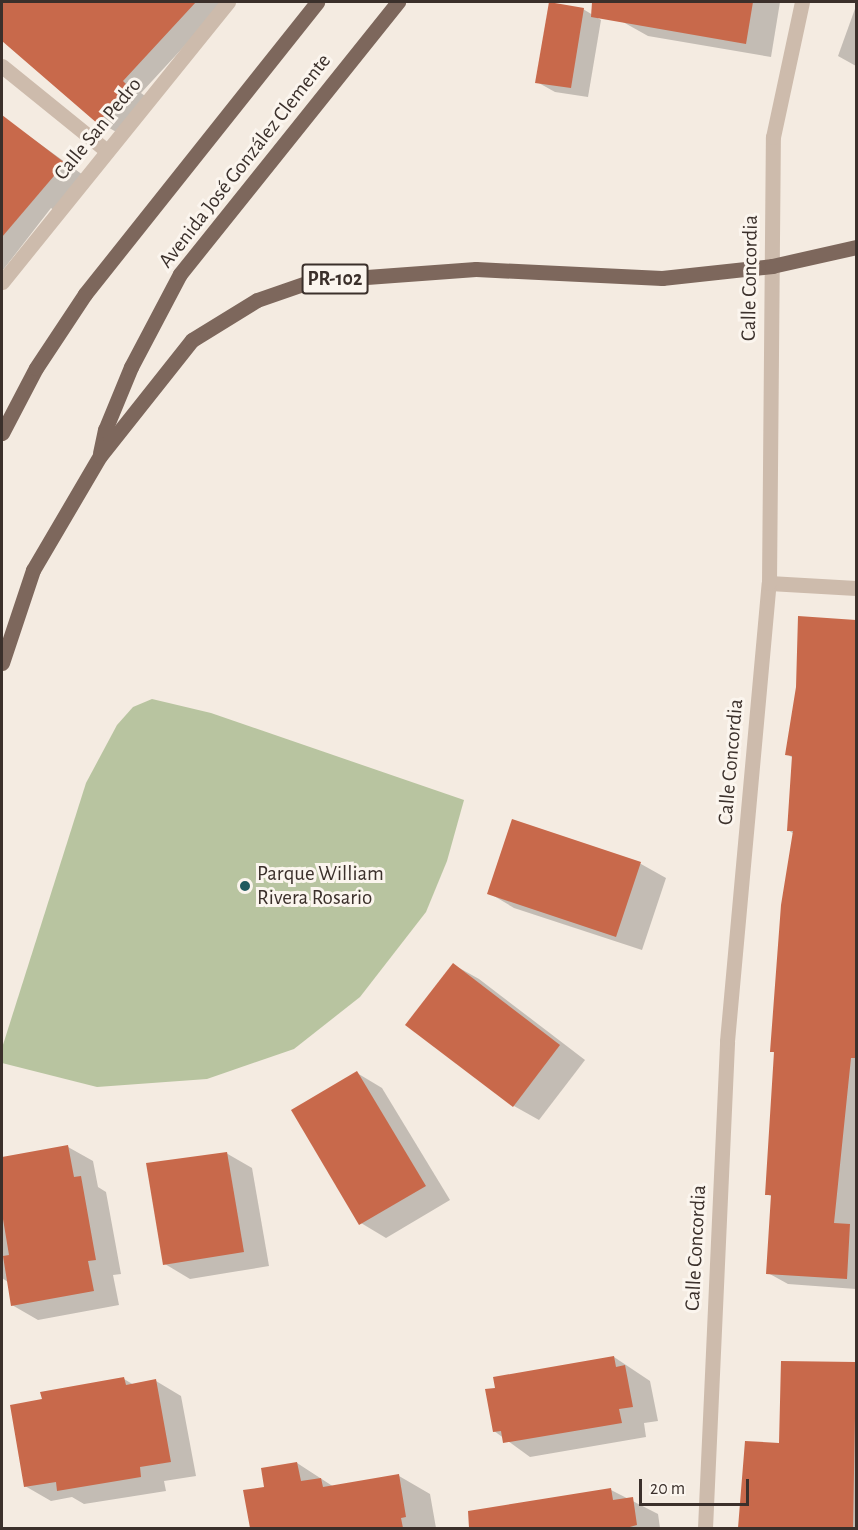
<!DOCTYPE html>
<html>
<head>
<meta charset="utf-8">
<style>
	body { margin:0 }
	#map { position:relative; width:858px; height:1530px; overflow:hidden; background:#f4ebe1; font-family:"Alegreya Sans",sans-serif }
	div>[style] { position:absolute }
	[style*='--x'] { left:calc(var(--x)*1px); top:calc(var(--y)*1px); width:calc(var(--w)*1px); rotate:calc(var(--a)*1deg) }
	.green>* { inset:0; background:#b8c4a0 }
	.shadow>* { inset:0; background:#0003 }
	.building>* { inset:0; background:#c8694b }
	.minor>* { height:15px; margin:-7.5px; padding:0 7.5px; transform-origin:7.5px; border-radius:7.5px; background:#cdbbac }
	.tertiary>* { height:15px; margin:-7.5px; padding:0 7.5px; transform-origin:7.5px; border-radius:7.5px; background:#cdbbac }
	.primary>* { height:15px; margin:-7.5px; padding:0 7.5px; transform-origin:7.5px; border-radius:7.5px; background:#7d675c }
	.dots>* { width:16px; height:16px; translate:-50% -50%; box-sizing:border-box; border:3px solid #fbf5ee; border-radius:50% }
	span { translate:-50% -50%; white-space:nowrap; text-align:center; line-height:1.15; -webkit-text-stroke:6px #fbf5ee; paint-order:stroke }
	.shield-label span { padding:2px 4px; background:#fbf5ee; border:2px solid; border-radius:4px; -webkit-text-stroke-width:0 }
	.shield-label { font-size:20px; color:#3b302b; font-weight:700 }
	.street-label { font-size:21px; color:#3b302b }
	.poi-label { font-size:21px; color:#3b302b }
	.left { translate:0 -50%; text-align:left }
	.frame { position:absolute; inset:0; border:3px solid #3b302b; pointer-events:none }
	.scale { position:absolute; left:639px; top:1479px; width:110px; height:27px; box-sizing:border-box; border:3px solid #3b302b; border-top:0; padding-left:8px; font-size:18px; line-height:21px; white-space:nowrap; color:#3b302b; -webkit-text-stroke:4px #fbf5ee; paint-order:stroke }
</style>
</head>
<body>
<div id="map">
	<div class="green">
		<i style="clip-path:polygon(152px 699px,211px 713px,464px 800px,447px 861px,426px 912px,360px 997px,294px 1049px,207px 1079px,97px 1087px,2px 1063px,2px 1048px,86px 783px,117px 725px,133px 707px)"></i>
	</div>
	<div class="shadow">
		<i style="clip-path:polygon(2px 2px,225px 2px,141px 93px,145px 96px,118px 133px,99px 122px,2px 39px)"></i>
		<i style="clip-path:polygon(626px 2px,780px 2px,771px 57px,648px 36px,623px 22px)"></i>
		<i style="clip-path:polygon(856px 6px,856px 66px,838px 56px)"></i>
		<i style="clip-path:polygon(583px 9px,601px 20px,588px 97px,555px 92px,537px 82px)"></i>
		<i style="clip-path:polygon(8px 121px,83px 175px,55px 211px,51px 208px,3px 270px,2px 128px)"></i>
		<i style="clip-path:polygon(799px 617px,856px 622px,856px 1289px,788px 1284px,768px 1273px,773px 1197px,766px 1194px,775px 1053px,771px 1051px,794px 834px,788px 830px,793px 758px,787px 754px,797px 687px)"></i>
		<i style="clip-path:polygon(513px 821px,641px 864px,666px 878px,642px 950px,514px 908px,489px 893px)"></i>
		<i style="clip-path:polygon(454px 965px,479px 979px,585px 1060px,539px 1120px,514px 1106px,407px 1024px)"></i>
		<i style="clip-path:polygon(357px 1073px,382px 1088px,450px 1200px,386px 1238px,361px 1223px)"></i>
		<i style="clip-path:polygon(68px 1147px,93px 1161px,98px 1187px,106px 1192px,121px 1274px,113px 1275px,119px 1305px,38px 1320px,12px 1305px,8px 1282px,2px 1278px,2px 1159px)"></i>
		<i style="clip-path:polygon(226px 1153px,252px 1168px,269px 1266px,190px 1279px,165px 1264px)"></i>
		<i style="clip-path:polygon(614px 1357px,650px 1381px,658px 1421px,644px 1423px,646px 1437px,530px 1457px,494px 1431px)"></i>
		<i style="clip-path:polygon(783px 1362px,856px 1363px,856px 1528px,740px 1528px,746px 1443px,780px 1445px)"></i>
		<i style="clip-path:polygon(124px 1379px,134px 1385px,156px 1381px,181px 1396px,196px 1476px,164px 1481px,166px 1491px,84px 1504px,72px 1497px,51px 1501px,25px 1486px)"></i>
		<i style="clip-path:polygon(297px 1463px,334px 1487px,399px 1476px,430px 1494px,436px 1528px,251px 1528px,245px 1491px,266px 1488px)"></i>
		<i style="clip-path:polygon(611px 1490px,658px 1514px,660px 1528px,470px 1528px)"></i>
	</div>
	<div class="building">
		<i style="clip-path:polygon(2px 2px,196px 2px,123px 81px,127px 85px,98px 124px,2px 41px)"></i>
		<i style="clip-path:polygon(549px 2px,584px 8px,571px 88px,535px 83px)"></i>
		<i style="clip-path:polygon(592px 2px,753px 2px,746px 44px,591px 17px)"></i>
		<i style="clip-path:polygon(2px 115px,65px 163px,2px 237px)"></i>
		<i style="clip-path:polygon(798px 616px,856px 620px,856px 1058px,851px 1058px,834px 1223px,850px 1224px,847px 1279px,766px 1274px,771px 1195px,765px 1195px,774px 1052px,770px 1052px,781px 905px,793px 831px,787px 831px,792px 756px,785px 755px,796px 687px)"></i>
		<i style="clip-path:polygon(512px 819px,641px 862px,616px 937px,487px 894px)"></i>
		<i style="clip-path:polygon(453px 963px,560px 1045px,513px 1107px,405px 1025px)"></i>
		<i style="clip-path:polygon(357px 1071px,426px 1186px,359px 1225px,291px 1110px)"></i>
		<i style="clip-path:polygon(68px 1145px,74px 1177px,81px 1176px,96px 1260px,88px 1261px,94px 1291px,11px 1306px,3px 1256px,9px 1255px,2px 1213px,2px 1157px)"></i>
		<i style="clip-path:polygon(227px 1152px,244px 1252px,163px 1265px,146px 1163px)"></i>
		<i style="clip-path:polygon(614px 1356px,616px 1367px,625px 1365px,633px 1407px,619px 1409px,622px 1423px,503px 1443px,501px 1431px,493px 1432px,485px 1389px,495px 1388px,493px 1377px)"></i>
		<i style="clip-path:polygon(781px 1361px,856px 1362px,853px 1528px,738px 1528px,745px 1441px,779px 1443px)"></i>
		<i style="clip-path:polygon(124px 1377px,126px 1385px,156px 1379px,171px 1462px,140px 1467px,141px 1477px,57px 1491px,56px 1482px,24px 1487px,10px 1405px,42px 1399px,40px 1392px)"></i>
		<i style="clip-path:polygon(297px 1462px,301px 1481px,321px 1478px,323px 1487px,399px 1474px,406px 1517px,401px 1518px,403px 1528px,250px 1528px,243px 1490px,264px 1487px,261px 1468px)"></i>
		<i style="clip-path:polygon(611px 1488px,613px 1500px,633px 1497px,637px 1525px,626px 1528px,469px 1528px,468px 1511px)"></i>
	</div>
	<div class="minor">
		<i style="--x:2;--y:66;--w:135;--a:39"></i>
		<i style="--x:2;--y:282;--w:360;--a:-51.1"></i>
		<i style="--x:769;--y:583;--w:87;--a:3.3"></i>
	</div>
	<div class="tertiary">
		<i style="--x:705;--y:1528;--w:487;--a:-87.4"></i>
		<i style="--x:727;--y:1041;--w:460;--a:-84.8"></i>
		<i style="--x:769;--y:583;--w:446;--a:-89.5"></i>
		<i style="--x:773;--y:137;--w:138;--a:-77.9"></i>
	</div>
	<div class="primary">
		<i style="--x:2;--y:433;--w:73;--a:-62.4"></i>
		<i style="--x:36;--y:368;--w:89;--a:-56.5"></i>
		<i style="--x:85;--y:294;--w:373;--a:-51.5"></i>
		<i style="--x:100;--y:453;--w:24;--a:-78"></i>
		<i style="--x:105;--y:430;--w:68;--a:-67.6"></i>
		<i style="--x:131;--y:367;--w:105;--a:-62.2"></i>
		<i style="--x:180;--y:274;--w:349;--a:-51.3"></i>
		<i style="--x:2;--y:663;--w:98;--a:-71.6"></i>
		<i style="--x:33;--y:570;--w:132;--a:-59.6"></i>
		<i style="--x:100;--y:456;--w:148;--a:-51.6"></i>
		<i style="--x:192;--y:340;--w:76;--a:-31.6"></i>
		<i style="--x:257;--y:300;--w:58;--a:-19.1"></i>
		<i style="--x:312;--y:281;--w:164;--a:-4.2"></i>
		<i style="--x:476;--y:269;--w:186;--a:2.8"></i>
		<i style="--x:662;--y:278;--w:111;--a:-6.2"></i>
		<i style="--x:772;--y:266;--w:86;--a:-12.7"></i>
	</div>
	<div class="dots">
		<i style="left:245px;top:886px;background:#1f5a5e"></i>
	</div>
	<div class="shield-label">
		<span style="left:335px;top:279px">PR-102</span>
	</div>
	<div class="street-label">
		<span style="left:98px;top:129px;rotate:-51deg">Calle San Pedro</span>
		<span style="left:245px;top:161px;rotate:-52deg">Avenida José González Clemente</span>
		<span style="left:750px;top:278px;rotate:-89deg">Calle Concordia</span>
		<span style="left:731px;top:762px;rotate:-85deg">Calle Concordia</span>
		<span style="left:696px;top:1248px;rotate:-87deg">Calle Concordia</span>
	</div>
	<div class="poi-label">
		<span class="left" style="left:257px;top:886px">Parque William<br>Rivera Rosario</span>
	</div>
	<div class="frame"></div>
	<div class="scale">20 m</div>
</div>
</body>
</html>
